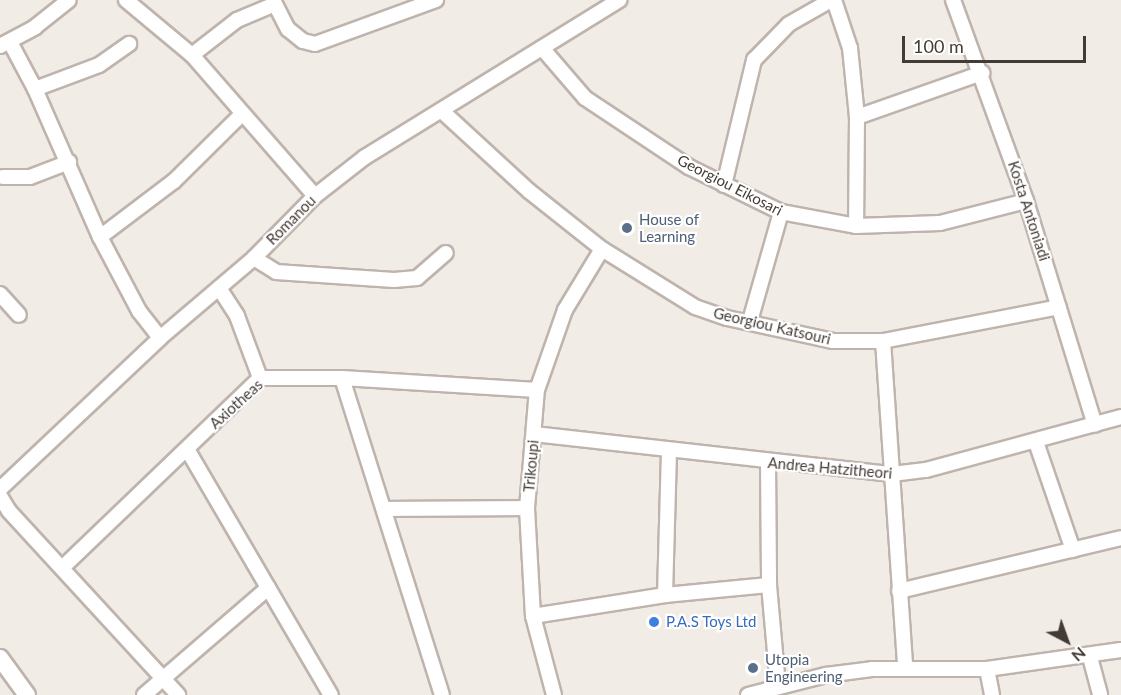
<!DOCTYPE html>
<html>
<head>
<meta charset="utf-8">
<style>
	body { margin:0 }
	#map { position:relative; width:1121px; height:695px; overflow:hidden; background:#f1ece6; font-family:Lato,sans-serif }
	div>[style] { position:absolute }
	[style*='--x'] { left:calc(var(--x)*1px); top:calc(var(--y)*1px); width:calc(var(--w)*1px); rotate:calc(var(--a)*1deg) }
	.roads { filter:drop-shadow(2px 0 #bfb4ad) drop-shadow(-2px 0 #bfb4ad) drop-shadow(0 2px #bfb4ad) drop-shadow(0 -2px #bfb4ad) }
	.minor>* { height:14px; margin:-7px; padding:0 7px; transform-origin:7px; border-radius:7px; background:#fff }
	.tertiary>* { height:16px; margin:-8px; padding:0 8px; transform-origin:8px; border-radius:8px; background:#fff }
	.dots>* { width:16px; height:16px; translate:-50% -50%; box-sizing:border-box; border:3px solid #fff; border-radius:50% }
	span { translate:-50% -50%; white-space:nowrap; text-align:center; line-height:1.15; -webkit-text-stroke:4.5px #fff; paint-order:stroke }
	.street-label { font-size:15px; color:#433b36 }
	.service-label { font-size:15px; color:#4e5e75 }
	.left { translate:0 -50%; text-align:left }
	.shop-label { font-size:15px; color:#366cbe }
	.north { position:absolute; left:1037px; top:611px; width:60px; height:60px; -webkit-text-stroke:4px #fff; paint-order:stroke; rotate:139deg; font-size:16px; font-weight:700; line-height:24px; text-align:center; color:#433b36 }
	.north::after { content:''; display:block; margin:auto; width:21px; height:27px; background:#433b36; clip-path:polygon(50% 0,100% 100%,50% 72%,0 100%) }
	.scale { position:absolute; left:902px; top:36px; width:184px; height:27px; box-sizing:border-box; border:3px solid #433b36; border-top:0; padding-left:8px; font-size:18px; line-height:21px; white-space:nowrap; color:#433b36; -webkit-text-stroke:4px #fff; paint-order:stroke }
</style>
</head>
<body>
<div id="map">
	<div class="roads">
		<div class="minor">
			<i style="--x:126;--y:0;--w:86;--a:39.8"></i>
			<i style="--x:192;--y:55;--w:187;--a:48.9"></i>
			<i style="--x:273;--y:0;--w:33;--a:63"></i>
			<i style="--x:288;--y:29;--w:19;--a:39"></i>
			<i style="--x:303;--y:41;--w:12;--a:14"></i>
			<i style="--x:315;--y:44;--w:129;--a:-20"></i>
			<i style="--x:834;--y:0;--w:51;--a:71.6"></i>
			<i style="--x:850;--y:48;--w:69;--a:84.2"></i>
			<i style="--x:857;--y:117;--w:109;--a:90.5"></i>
			<i style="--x:953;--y:0;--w:214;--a:70"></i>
			<i style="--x:1026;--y:201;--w:234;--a:72.9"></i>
			<i style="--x:10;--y:42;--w:53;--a:62"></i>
			<i style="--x:35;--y:89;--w:162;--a:66.3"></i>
			<i style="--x:100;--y:237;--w:84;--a:62.2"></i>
			<i style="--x:139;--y:311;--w:34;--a:52"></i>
			<i style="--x:0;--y:46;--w:40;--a:-28"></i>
			<i style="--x:35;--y:27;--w:43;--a:-38.5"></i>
			<i style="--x:542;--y:48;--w:66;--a:49.3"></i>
			<i style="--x:585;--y:98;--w:125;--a:33.6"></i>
			<i style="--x:689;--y:167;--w:102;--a:26.1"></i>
			<i style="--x:781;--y:212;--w:76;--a:10.6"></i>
			<i style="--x:856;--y:226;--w:84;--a:-2"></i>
			<i style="--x:940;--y:223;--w:89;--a:-14.3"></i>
			<i style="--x:192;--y:55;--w:57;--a:-37.9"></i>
			<i style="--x:237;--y:20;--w:41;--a:-22.8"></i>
			<i style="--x:35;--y:89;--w:68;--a:-20.6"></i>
			<i style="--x:99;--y:65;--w:37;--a:-35"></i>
			<i style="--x:443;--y:112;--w:117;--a:42.6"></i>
			<i style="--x:529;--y:191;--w:93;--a:38.5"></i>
			<i style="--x:602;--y:249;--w:110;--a:31.9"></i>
			<i style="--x:695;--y:307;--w:34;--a:19"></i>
			<i style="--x:727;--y:318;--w:108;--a:12.2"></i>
			<i style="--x:833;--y:341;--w:50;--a:0"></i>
			<i style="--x:883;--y:341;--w:179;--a:-10.9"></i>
			<i style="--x:857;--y:117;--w:133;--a:-19.4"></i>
			<i style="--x:3;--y:177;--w:27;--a:0"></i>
			<i style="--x:30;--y:177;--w:42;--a:-21"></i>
			<i style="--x:724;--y:185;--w:129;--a:-76.5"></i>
			<i style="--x:754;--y:60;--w:50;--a:-45.8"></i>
			<i style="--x:789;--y:24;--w:48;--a:-29.7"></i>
			<i style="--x:100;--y:237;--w:93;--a:-37.1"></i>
			<i style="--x:174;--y:181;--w:95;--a:-44.6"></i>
			<i style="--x:254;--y:258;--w:26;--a:32"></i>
			<i style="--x:276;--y:272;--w:118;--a:3.9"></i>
			<i style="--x:394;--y:280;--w:23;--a:-5"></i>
			<i style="--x:417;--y:278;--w:38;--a:-41"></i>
			<i style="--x:219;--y:288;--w:33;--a:57"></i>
			<i style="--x:237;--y:316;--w:66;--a:69.6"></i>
			<i style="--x:0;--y:294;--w:28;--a:48"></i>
			<i style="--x:750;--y:321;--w:113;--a:-74.1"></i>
			<i style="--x:883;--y:341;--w:327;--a:86.1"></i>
			<i style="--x:342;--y:378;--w:332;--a:72.5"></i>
			<i style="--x:534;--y:434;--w:360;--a:6.4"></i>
			<i style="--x:892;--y:474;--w:34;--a:-7"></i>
			<i style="--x:926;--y:470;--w:202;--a:-15.2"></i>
			<i style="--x:1036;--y:442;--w:114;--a:71.1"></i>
			<i style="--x:187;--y:449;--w:285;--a:59.7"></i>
			<i style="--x:768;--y:463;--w:122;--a:89.5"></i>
			<i style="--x:769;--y:585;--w:101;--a:84.9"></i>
			<i style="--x:0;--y:489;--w:220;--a:-43.3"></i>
			<i style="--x:160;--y:338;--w:123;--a:-40.4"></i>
			<i style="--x:254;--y:258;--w:87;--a:-45.5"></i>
			<i style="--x:315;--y:196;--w:63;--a:-38"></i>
			<i style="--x:365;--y:157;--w:299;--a:-31.7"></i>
			<i style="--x:0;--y:496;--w:17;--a:59"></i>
			<i style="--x:9;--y:511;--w:250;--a:47.4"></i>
			<i style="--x:384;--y:509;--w:143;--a:-0.4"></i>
			<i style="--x:62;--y:568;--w:274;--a:-43.8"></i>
			<i style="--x:260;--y:378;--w:82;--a:0"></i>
			<i style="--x:342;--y:378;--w:195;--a:3.5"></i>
			<i style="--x:899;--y:591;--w:228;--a:-13.4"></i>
			<i style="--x:665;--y:595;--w:145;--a:-88.4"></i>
			<i style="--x:533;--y:616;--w:134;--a:-9"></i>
			<i style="--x:665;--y:595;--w:104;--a:-5.5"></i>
			<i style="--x:1090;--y:657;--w:39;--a:75"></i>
			<i style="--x:987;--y:669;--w:26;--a:79"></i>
			<i style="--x:144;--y:695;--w:164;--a:-40.8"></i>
			<i style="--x:554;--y:695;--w:82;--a:-104.9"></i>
			<i style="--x:533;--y:616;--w:108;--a:-93.2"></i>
			<i style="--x:527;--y:508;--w:118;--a:-85.2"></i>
			<i style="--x:537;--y:390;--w:85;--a:-70.7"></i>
			<i style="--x:565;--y:310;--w:71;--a:-58.8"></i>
			<i style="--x:748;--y:695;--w:81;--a:-14.4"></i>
			<i style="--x:826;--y:675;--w:46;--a:-7.4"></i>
			<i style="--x:872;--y:669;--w:115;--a:0"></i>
			<i style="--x:987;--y:669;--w:135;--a:-8.1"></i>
		</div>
		<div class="tertiary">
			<i style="--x:0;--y:658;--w:46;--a:53.9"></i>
		</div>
	</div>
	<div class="dots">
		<i style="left:627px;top:228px;background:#5c6f8a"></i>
		<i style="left:654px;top:622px;background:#3f7fe0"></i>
		<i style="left:753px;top:668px;background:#5c6f8a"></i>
	</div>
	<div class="street-label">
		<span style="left:730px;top:185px;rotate:27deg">Georgiou Eikosari</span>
		<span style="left:1029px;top:211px;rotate:72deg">Kosta Antoniadi</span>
		<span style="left:291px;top:220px;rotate:-45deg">Romanou</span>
		<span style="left:772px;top:326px;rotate:13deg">Georgiou Katsouri</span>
		<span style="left:236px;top:404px;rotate:-42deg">Axiotheas</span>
		<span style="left:531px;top:466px;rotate:-85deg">Trikoupi</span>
		<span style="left:830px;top:468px;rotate:5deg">Andrea Hatzitheori</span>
	</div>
	<div class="service-label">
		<span class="left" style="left:639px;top:228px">House of<br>Learning</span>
		<span class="left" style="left:765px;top:668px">Utopia<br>Engineering</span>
	</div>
	<div class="shop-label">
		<span class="left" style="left:666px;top:622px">P.A.S Toys Ltd</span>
	</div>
	<div class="north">N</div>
	<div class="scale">100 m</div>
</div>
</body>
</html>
